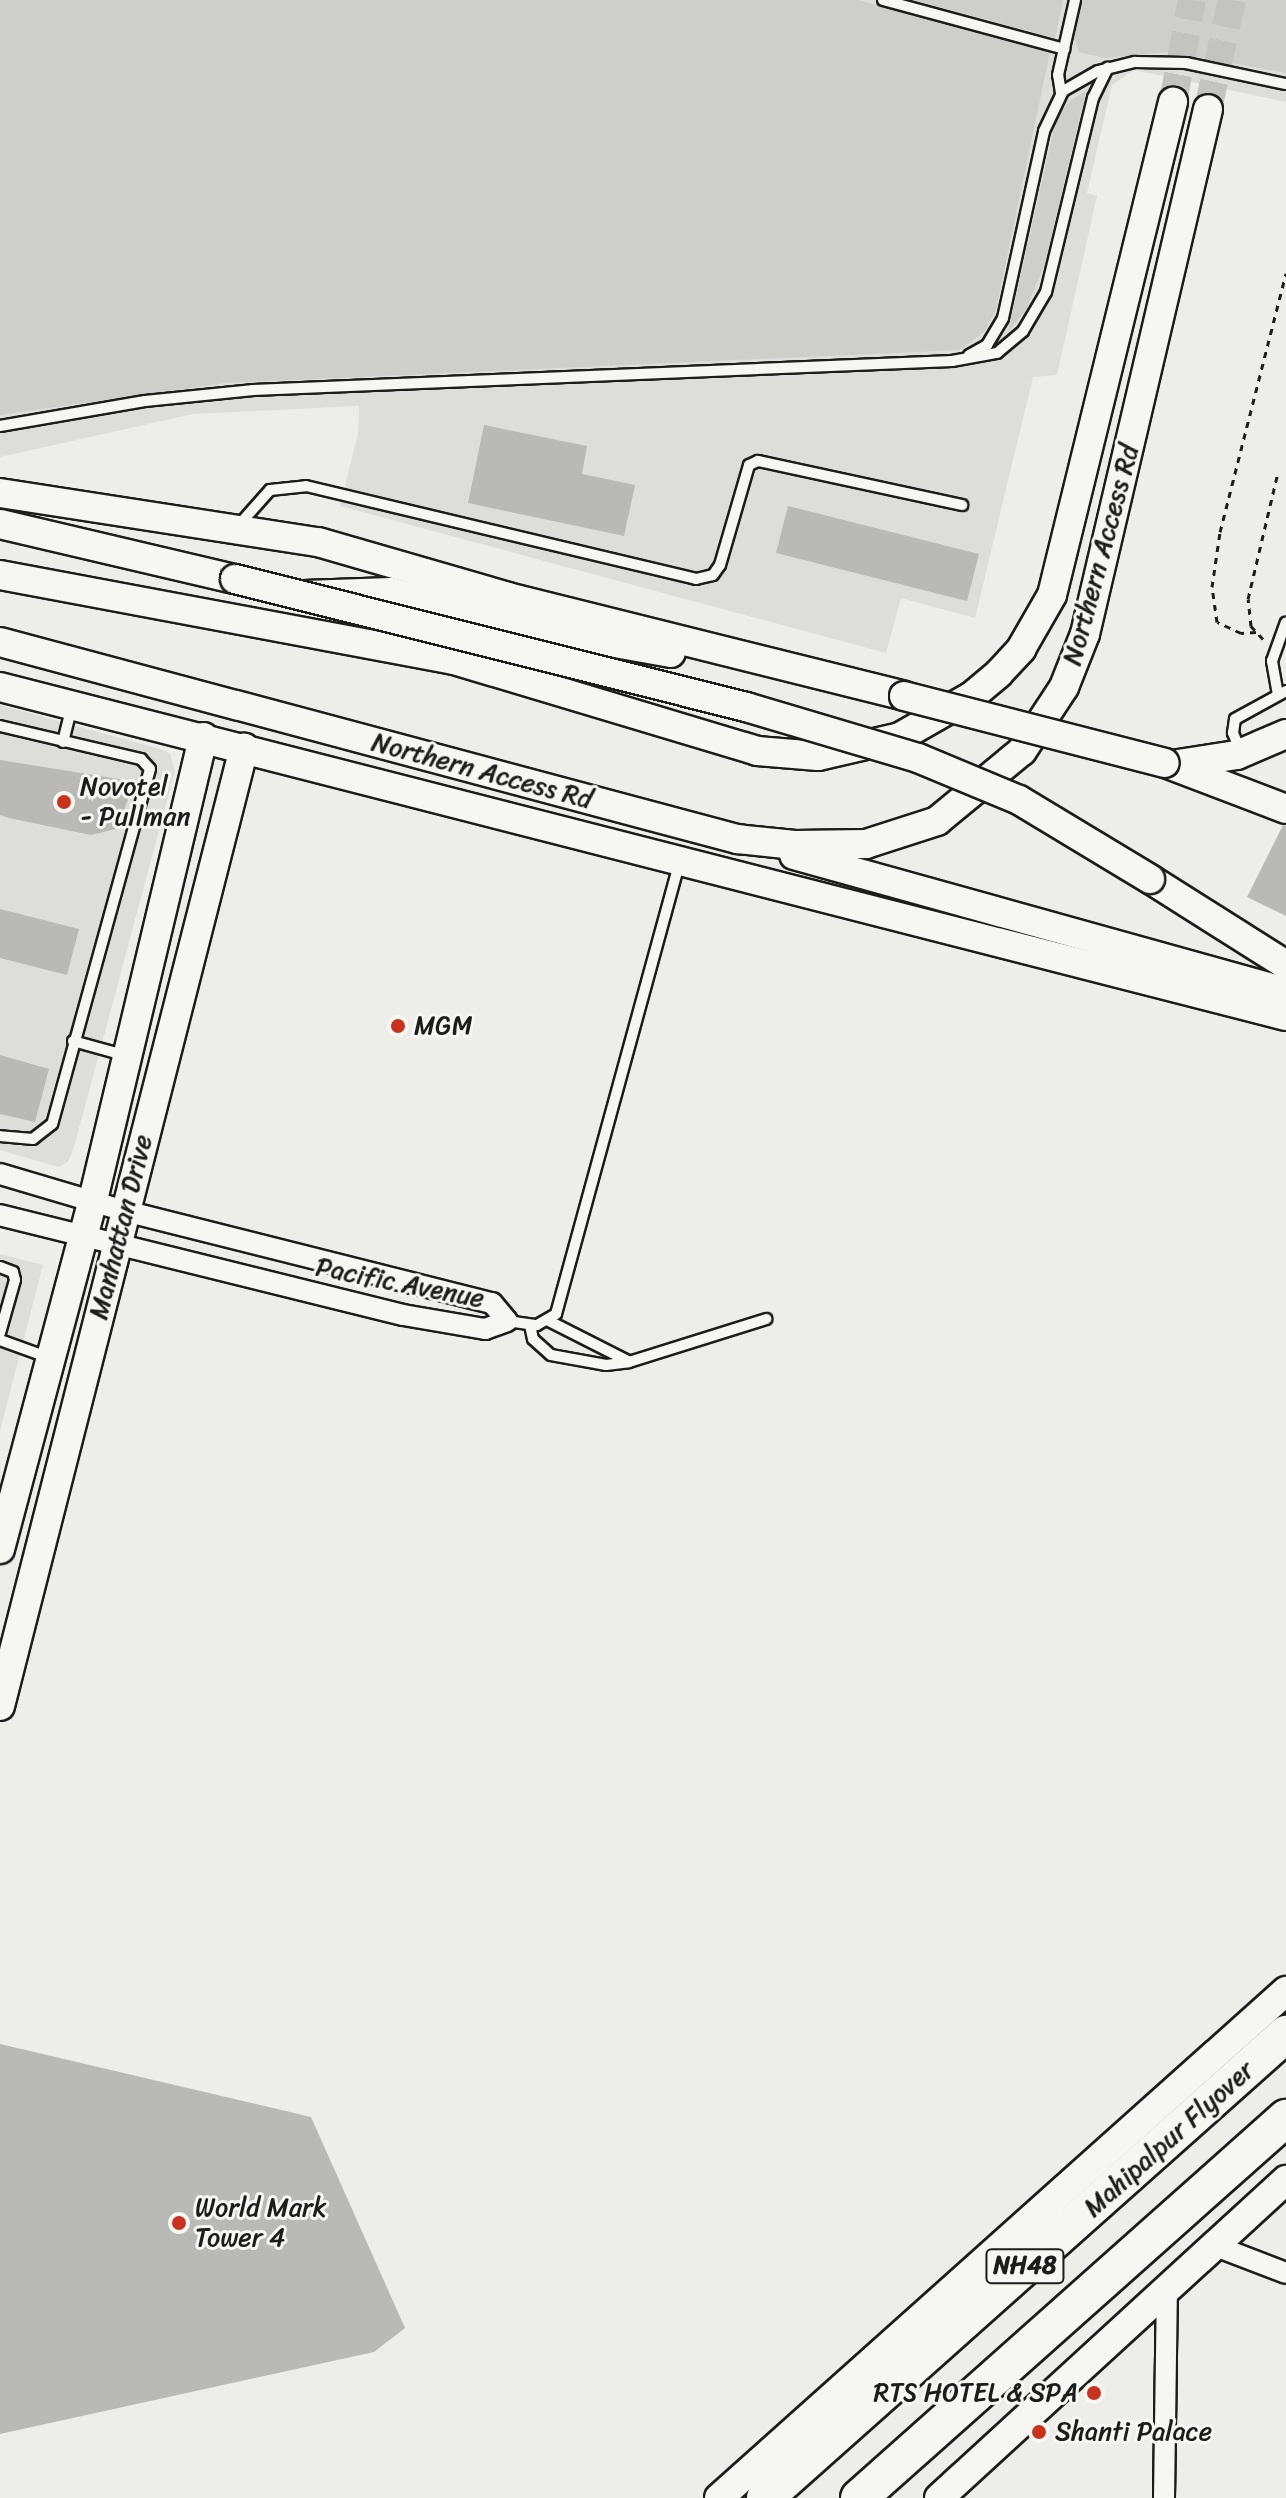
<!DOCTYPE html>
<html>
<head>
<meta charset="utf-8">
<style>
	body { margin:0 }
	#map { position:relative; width:1286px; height:2498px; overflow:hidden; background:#edede9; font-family:Sriracha,sans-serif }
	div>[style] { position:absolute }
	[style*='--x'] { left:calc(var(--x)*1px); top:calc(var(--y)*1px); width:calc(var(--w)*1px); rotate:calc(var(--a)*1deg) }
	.built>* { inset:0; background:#ddddda }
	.green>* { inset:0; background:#cececb }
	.building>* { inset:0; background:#b9b9b6 }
	.secondary-tunnel>* { height:28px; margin-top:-14px; transform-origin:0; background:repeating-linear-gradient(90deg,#c3c3c0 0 28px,transparent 0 42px) }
	.path>* { height:3px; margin-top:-1.5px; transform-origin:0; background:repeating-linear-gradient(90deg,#1c1c1c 0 6px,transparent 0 12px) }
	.roads { filter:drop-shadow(2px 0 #1c1c1c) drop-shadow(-2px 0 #1c1c1c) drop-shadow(0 2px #1c1c1c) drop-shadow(0 -2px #1c1c1c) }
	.lane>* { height:10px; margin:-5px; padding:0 5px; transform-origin:5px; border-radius:5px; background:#f6f6f2 }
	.street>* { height:20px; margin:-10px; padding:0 10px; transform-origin:10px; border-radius:10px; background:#f6f6f2 }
	.secondary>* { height:28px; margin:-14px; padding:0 14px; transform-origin:14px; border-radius:14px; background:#f6f6f2 }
	.highway>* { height:36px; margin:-18px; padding:0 18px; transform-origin:18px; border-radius:18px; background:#f6f6f2 }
	.bridges { filter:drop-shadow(2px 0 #1c1c1c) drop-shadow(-2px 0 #1c1c1c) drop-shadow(0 2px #1c1c1c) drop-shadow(0 -2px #1c1c1c) }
	.secondary-bridge>* { height:28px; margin:-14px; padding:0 14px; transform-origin:14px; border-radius:14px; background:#f6f6f2 }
	.dots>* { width:22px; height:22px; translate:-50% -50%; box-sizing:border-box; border:4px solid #f6f6f2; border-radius:50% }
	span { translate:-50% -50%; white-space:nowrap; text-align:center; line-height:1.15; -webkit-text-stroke:6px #f6f6f2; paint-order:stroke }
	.shield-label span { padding:2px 6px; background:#f6f6f2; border:2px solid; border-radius:6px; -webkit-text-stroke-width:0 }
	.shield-label { font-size:24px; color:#1c1c1c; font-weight:700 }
	.street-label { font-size:26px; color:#1c1c1c }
	.poi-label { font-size:26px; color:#1c1c1c }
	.left { translate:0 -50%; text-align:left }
	.right { translate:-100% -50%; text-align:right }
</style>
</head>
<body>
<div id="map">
	<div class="built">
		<i style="clip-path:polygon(0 0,1286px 0,1286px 102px,1134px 70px,1112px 85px,1087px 193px,1097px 196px,1057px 375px,1033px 377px,975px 618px,901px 598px,886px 653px,340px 506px,358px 434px,359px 406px,193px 414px,0 457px)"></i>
		<i style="clip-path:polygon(0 705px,164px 750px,170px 754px,175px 771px,74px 1147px,68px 1162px,58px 1167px,0 1150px)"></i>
		<i style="clip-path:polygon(0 1254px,43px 1265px,0 1431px)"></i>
	</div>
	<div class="green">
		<i style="clip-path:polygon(0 0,858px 0,1050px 52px,996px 309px,984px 332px,960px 350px,225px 383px,0 415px)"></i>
		<i style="clip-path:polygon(913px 0,1063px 0,1055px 38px)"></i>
		<i style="clip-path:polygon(1082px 0,1286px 0,1286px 73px,1170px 52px,1104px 58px,1079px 52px,1074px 38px)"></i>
		<i style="clip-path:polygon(1086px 91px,1044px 266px,1025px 311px,1008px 332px,1056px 120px,1069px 101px)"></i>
	</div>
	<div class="building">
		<i style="clip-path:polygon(484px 425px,587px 446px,582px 474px,635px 485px,624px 536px,468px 503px)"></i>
		<i style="clip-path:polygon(788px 506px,979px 554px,967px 601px,776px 553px)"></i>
		<i style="clip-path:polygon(0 760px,125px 780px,133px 788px,116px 829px,91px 835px,9px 818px,0 815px)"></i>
		<i style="clip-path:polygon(1283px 825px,1286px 826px,1286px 916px,1247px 897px)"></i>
		<i style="clip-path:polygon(0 909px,79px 929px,67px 975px,0 958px)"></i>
		<i style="clip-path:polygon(0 1055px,49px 1069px,35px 1122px,0 1114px)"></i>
		<i style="clip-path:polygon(0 2044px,311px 2117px,405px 2328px,374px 2352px,0 2434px)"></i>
	</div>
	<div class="secondary-tunnel">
		<i style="--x:1173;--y:102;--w:104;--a:-79.4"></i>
		<i style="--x:1208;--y:109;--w:112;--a:-77.6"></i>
	</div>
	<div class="path">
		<i style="--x:1256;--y:632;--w:15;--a:176"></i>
		<i style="--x:1241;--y:633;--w:26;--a:-155"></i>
		<i style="--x:1217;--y:622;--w:35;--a:-98"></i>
		<i style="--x:1212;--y:587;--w:56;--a:-81.7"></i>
		<i style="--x:1220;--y:532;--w:267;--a:-75.7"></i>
		<i style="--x:1263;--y:639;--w:18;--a:-133"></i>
		<i style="--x:1251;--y:626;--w:27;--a:-96"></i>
		<i style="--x:1248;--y:599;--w:130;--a:-76.7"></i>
	</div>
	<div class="roads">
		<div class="lane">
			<i style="--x:883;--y:0;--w:188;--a:15.1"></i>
			<i style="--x:1061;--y:93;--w:18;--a:-99"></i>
			<i style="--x:1058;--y:75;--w:77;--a:-77.2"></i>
			<i style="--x:969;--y:355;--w:21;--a:-29"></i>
			<i style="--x:987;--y:345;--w:31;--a:-59"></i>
			<i style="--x:1003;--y:318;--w:191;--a:-77.6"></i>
			<i style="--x:1044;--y:131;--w:44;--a:-64.6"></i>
			<i style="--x:1063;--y:91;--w:40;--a:-29.7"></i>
			<i style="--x:1098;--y:71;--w:38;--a:-14"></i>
			<i style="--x:1135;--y:62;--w:51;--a:1.1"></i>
			<i style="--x:1186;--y:63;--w:102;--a:11.9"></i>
			<i style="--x:0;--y:426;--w:147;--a:-9.8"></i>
			<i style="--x:145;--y:401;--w:109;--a:-5.8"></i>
			<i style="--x:253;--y:390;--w:700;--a:-2.38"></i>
			<i style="--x:952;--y:361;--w:46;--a:-10.1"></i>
			<i style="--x:997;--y:353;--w:34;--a:-40"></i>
			<i style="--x:1023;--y:331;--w:45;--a:-59.5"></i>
			<i style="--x:1046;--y:292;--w:200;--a:-76.4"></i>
			<i style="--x:1093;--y:98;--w:34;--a:-64"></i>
			<i style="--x:238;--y:526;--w:48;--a:-48.4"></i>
			<i style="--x:270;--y:490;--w:36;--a:-6"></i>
			<i style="--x:306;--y:486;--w:401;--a:13.4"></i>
			<i style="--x:696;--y:579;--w:17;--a:-13"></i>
			<i style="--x:713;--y:575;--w:12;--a:-55"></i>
			<i style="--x:720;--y:565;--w:104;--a:-73.8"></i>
			<i style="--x:749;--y:465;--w:10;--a:-24"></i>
			<i style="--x:758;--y:461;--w:209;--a:12.2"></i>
			<i style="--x:1278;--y:695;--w:35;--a:-100"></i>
			<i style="--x:1272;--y:661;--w:41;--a:-70.3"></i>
			<i style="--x:0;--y:726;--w:145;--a:13.2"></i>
			<i style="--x:141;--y:759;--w:13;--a:48"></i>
			<i style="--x:150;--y:769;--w:368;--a:105.4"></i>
			<i style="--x:52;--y:1124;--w:24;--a:142"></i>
			<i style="--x:33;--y:1139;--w:33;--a:-175"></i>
			<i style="--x:63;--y:742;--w:36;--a:-76"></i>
			<i style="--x:1241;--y:752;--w:21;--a:-113"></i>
			<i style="--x:1233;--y:733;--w:14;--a:-82"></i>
			<i style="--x:1235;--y:719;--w:58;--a:-28.8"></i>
			<i style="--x:73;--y:1041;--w:53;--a:15.4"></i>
			<i style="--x:0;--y:1267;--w:14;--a:21"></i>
			<i style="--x:13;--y:1272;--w:8;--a:76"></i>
			<i style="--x:15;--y:1280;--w:55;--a:105.8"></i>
			<i style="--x:507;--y:1321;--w:30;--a:8"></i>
			<i style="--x:537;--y:1325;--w:22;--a:-30"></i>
			<i style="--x:556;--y:1314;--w:467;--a:-74.7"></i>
			<i style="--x:549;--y:1321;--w:89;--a:26.9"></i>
			<i style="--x:530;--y:1325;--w:14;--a:78"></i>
			<i style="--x:533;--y:1339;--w:24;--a:42"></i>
			<i style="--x:551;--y:1355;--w:56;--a:10.3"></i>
			<i style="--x:606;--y:1365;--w:23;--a:-7"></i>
			<i style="--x:629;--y:1362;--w:144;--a:-17.4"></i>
			<i style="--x:0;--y:1340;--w:50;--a:19.9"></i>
		</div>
		<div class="street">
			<i style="--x:0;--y:1174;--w:130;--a:16.5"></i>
			<i style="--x:125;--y:1211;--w:378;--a:14.1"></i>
			<i style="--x:492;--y:1303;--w:23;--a:50"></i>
			<i style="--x:507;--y:1321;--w:23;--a:160"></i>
			<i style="--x:485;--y:1329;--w:83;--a:-170.3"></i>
			<i style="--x:403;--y:1315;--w:415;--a:-166.1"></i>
			<i style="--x:1213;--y:2245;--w:78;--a:21"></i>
			<i style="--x:1164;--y:2498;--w:211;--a:-89.2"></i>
		</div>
		<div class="secondary">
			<i style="--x:0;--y:493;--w:322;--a:8.8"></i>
			<i style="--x:318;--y:542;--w:198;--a:16.1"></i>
			<i style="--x:508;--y:597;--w:408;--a:14"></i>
			<i style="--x:0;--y:524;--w:241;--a:13.2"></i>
			<i style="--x:0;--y:575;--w:459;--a:10.6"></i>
			<i style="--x:451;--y:659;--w:320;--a:16.7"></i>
			<i style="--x:757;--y:751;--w:61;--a:4.7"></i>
			<i style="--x:818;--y:756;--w:84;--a:-13"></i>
			<i style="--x:900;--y:737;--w:83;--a:-29.7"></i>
			<i style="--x:972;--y:696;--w:35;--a:-40"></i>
			<i style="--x:999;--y:673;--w:33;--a:-47"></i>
			<i style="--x:1021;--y:649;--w:62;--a:-60.1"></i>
			<i style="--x:1052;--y:595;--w:508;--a:-76.21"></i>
			<i style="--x:304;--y:595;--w:87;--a:-2"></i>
			<i style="--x:391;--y:592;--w:145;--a:14.4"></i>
			<i style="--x:531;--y:628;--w:142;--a:10.1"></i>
			<i style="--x:0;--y:642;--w:763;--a:14.97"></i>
			<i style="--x:737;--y:839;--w:58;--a:5.9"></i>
			<i style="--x:795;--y:845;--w:71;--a:-0.8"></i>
			<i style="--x:866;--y:844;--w:75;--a:-17.9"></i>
			<i style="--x:937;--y:821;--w:110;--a:-39.5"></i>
			<i style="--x:1022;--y:751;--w:77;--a:-56.7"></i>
			<i style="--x:1064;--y:687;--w:57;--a:-68.4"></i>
			<i style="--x:1085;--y:634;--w:539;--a:-76.81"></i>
			<i style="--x:0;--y:687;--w:1327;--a:14.35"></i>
			<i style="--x:1165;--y:763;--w:129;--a:20.8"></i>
			<i style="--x:1178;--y:764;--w:60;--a:-8.7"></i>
			<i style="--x:1237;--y:755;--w:53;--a:-23.2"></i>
			<i style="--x:794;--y:855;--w:511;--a:15.56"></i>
			<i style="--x:1150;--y:879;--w:161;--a:32.3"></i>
			<i style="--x:0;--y:1549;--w:361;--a:-75.1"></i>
			<i style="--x:93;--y:1200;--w:476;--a:-76.6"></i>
			<i style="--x:0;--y:1706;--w:989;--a:-75.71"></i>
			<i style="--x:719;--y:2498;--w:761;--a:-41.8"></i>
			<i style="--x:939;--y:2498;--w:471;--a:-42.5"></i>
		</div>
		<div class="highway">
			<i style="--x:765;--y:2498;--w:698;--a:-41.69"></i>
			<i style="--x:859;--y:2498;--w:572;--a:-41.67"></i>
		</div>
	</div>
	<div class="bridges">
		<div class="secondary-bridge">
			<i style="--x:235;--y:579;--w:527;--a:14.06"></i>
			<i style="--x:746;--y:707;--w:179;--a:16.5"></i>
			<i style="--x:918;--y:758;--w:109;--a:22.6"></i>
			<i style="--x:1019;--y:800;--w:153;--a:31.1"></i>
			<i style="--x:904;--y:696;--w:269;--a:14.4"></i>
		</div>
	</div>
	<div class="dots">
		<i style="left:64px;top:802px;background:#c8321e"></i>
		<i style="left:398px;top:1026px;background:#c8321e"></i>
		<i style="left:179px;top:2223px;background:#c8321e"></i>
		<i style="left:1094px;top:2393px;background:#c8321e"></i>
		<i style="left:1039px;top:2432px;background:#c8321e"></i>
	</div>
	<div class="shield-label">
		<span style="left:1025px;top:2266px">NH48</span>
	</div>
	<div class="street-label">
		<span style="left:1101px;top:555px;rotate:-75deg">Northern Access Rd</span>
		<span style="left:482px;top:771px;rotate:15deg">Northern Access Rd</span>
		<span style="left:121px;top:1227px;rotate:-76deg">Manhattan Drive</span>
		<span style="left:400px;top:1283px;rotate:11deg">Pacific Avenue</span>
		<span style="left:1169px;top:2139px;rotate:-42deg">Mahipalpur Flyover</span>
	</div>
	<div class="poi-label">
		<span class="left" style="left:80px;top:802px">Novotel<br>- Pullman</span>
		<span class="left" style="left:414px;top:1026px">MGM</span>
		<span class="left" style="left:195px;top:2223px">World Mark<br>Tower 4</span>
		<span class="right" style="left:1078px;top:2393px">RTS HOTEL &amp; SPA</span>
		<span class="left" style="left:1055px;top:2432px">Shanti Palace</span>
	</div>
</div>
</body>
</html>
